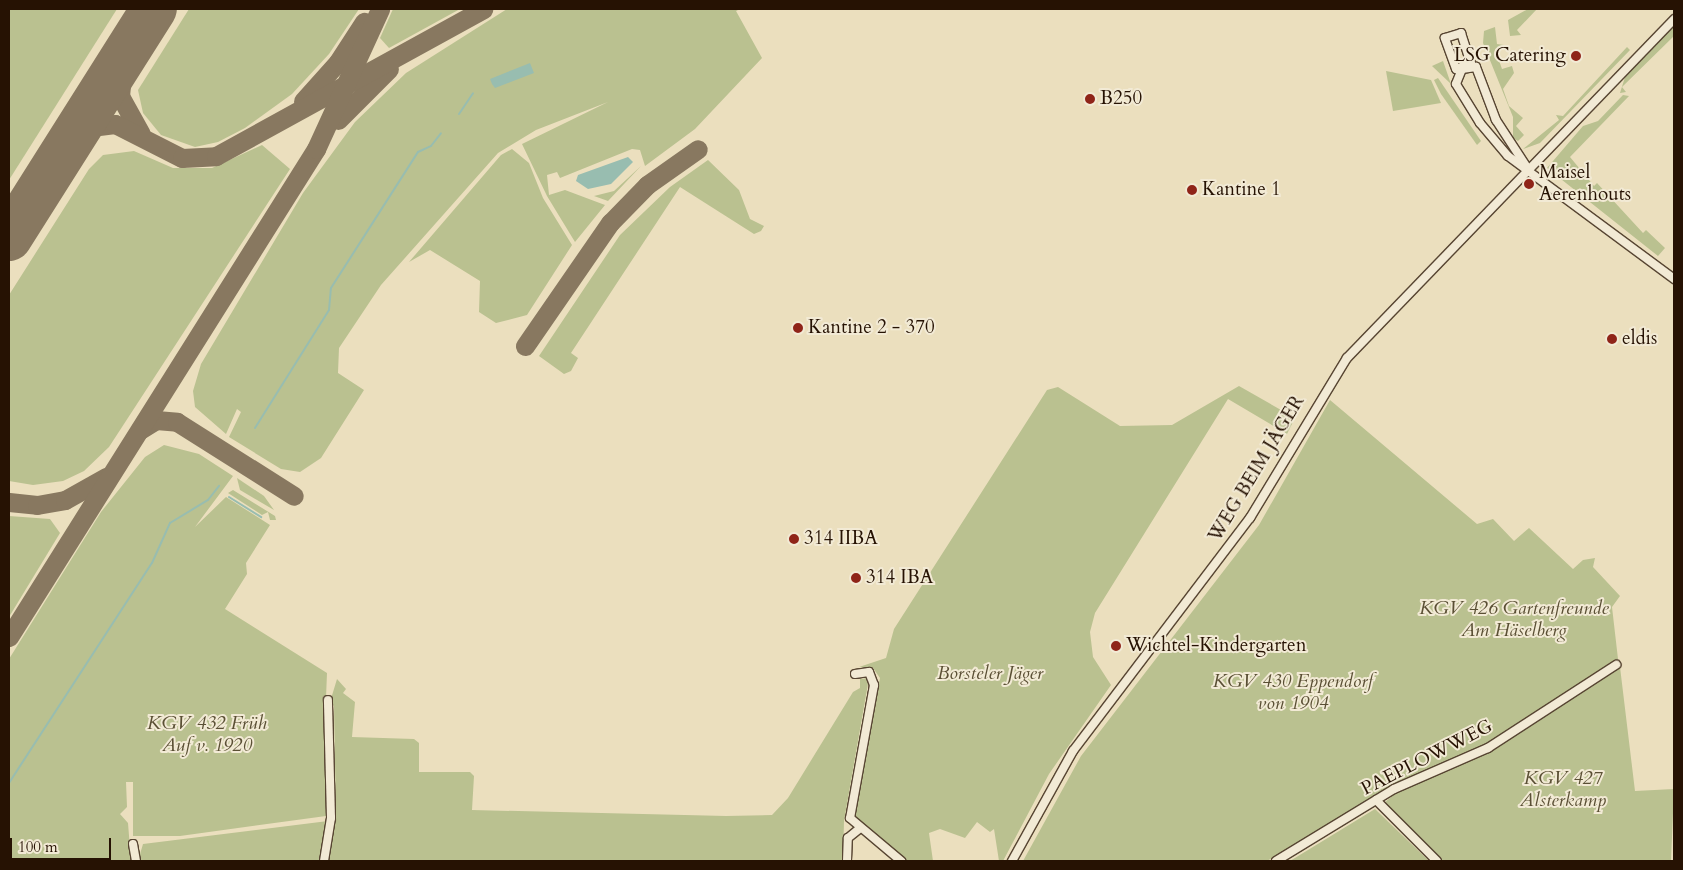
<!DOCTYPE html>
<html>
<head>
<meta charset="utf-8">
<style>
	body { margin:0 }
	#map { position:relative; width:1683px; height:870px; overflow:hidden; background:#ebdfbe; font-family:Cardo,serif }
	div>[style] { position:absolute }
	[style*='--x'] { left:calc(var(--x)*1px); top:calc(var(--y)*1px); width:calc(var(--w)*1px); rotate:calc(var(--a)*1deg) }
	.green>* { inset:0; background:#bac190 }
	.water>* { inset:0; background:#98bdb0 }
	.stream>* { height:2px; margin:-1px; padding:0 1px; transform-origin:1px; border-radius:1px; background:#98bdb0 }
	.taxiway>* { height:19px; margin:-9.5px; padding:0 9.5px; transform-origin:9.5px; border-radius:9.5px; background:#887860 }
	.runway>* { height:46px; margin:-23px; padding:0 23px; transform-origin:23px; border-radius:23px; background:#887860 }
	.roads { filter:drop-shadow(1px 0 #574532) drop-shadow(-1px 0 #574532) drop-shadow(0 1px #574532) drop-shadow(0 -1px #574532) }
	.minor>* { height:8px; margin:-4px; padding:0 4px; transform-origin:4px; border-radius:4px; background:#f2ead5 }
	.dots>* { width:14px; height:14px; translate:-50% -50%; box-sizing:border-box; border:2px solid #f2ead5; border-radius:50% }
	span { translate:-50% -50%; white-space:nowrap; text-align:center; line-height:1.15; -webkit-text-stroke:4px #f2ead5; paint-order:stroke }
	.poi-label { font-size:19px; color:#261203 }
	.right { translate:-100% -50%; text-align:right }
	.left { translate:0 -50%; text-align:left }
	.street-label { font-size:19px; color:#261203 }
	.park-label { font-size:19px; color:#5a4f34; font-style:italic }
	.frame { position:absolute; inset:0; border:10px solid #261203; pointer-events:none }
	.scale { position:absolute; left:10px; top:838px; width:101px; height:22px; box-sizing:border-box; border:2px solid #261203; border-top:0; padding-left:6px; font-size:15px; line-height:18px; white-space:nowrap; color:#261203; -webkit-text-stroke:4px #f2ead5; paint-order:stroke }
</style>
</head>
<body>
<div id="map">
	<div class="green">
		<i style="clip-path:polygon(9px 9px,117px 9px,9px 180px)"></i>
		<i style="clip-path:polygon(189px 9px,359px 9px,329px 54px,292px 94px,245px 128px,218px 142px,195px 147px,161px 135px,143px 113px,138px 90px)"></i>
		<i style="clip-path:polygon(393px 9px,460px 9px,389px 48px,380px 38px)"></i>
		<i style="clip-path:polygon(507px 9px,740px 9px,736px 11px,762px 58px,695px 129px,645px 166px,640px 150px,632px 149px,560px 178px,557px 172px,547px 175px,549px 195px,565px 190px,605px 205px,575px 242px,547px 196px,522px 144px,608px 102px,536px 130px,498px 153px,381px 285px,339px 348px,338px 373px,364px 390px,321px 458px,300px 472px,281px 469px,229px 437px,241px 412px,237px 409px,226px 434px,195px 407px,193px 391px,201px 364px,303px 193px,355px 122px,406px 73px)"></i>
		<i style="clip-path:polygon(1528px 9px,1537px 9px,1517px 30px,1521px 35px,1510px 36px,1508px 20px)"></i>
		<i style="clip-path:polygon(1674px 23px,1674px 36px,1622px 87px,1626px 92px,1620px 93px,1626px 74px)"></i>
		<i style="clip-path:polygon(1495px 27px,1497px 44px,1504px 45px,1495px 49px,1502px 69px,1512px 66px,1514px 73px,1503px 89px,1509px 106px,1523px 118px,1516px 126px,1524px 135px,1518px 141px,1513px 138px,1513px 117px,1483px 43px,1484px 31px)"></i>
		<i style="clip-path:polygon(1627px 47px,1630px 50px,1540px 143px,1523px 149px,1559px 120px,1556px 115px,1563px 116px)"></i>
		<i style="clip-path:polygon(1443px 61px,1451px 84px,1432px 66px)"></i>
		<i style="clip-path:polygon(1386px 71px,1431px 80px,1441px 103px,1393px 111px)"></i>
		<i style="clip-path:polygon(1438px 78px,1481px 141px,1477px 145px,1441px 94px,1434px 80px)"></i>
		<i style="clip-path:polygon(1623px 95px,1629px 96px,1570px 157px,1594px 186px,1597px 183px,1643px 233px,1646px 230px,1665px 248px,1658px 256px,1547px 168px,1583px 126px,1598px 121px)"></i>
		<i style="clip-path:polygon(262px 145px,290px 169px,109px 447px,84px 471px,63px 481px,33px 485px,9px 481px,9px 295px,89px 169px,103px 155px,134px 151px,173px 168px,212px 168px)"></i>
		<i style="clip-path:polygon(512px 149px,529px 163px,543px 198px,572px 245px,527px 315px,496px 323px,479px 312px,480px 281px,430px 250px,409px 262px,501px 155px)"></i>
		<i style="clip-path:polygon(708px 160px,739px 190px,750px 219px,764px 226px,761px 231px,754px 234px,680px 187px,571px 353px,578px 358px,571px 371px,564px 374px,539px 356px,620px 235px,670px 187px)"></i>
		<i style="clip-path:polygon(641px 166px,608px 201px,594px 196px,614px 191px)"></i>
		<i style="clip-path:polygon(1239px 386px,1295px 418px,1287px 434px,1228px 399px,1095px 613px,1090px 632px,1093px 657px,1111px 685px,1049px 774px,1003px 861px,999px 861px,994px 829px,990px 832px,977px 822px,965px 838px,940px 829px,929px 833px,933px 861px,907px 861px,852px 820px,880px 678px,873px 668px,859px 667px,886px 658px,894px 629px,1047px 390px,1058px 387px,1120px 426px,1172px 425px)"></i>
		<i style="clip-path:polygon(1330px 400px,1477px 524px,1493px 519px,1514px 541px,1529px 528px,1573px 569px,1583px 560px,1595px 558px,1593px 567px,1620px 596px,1612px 607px,1618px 659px,1489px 745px,1392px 786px,1267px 861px,1023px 861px,1081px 756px,1259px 525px)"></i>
		<i style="clip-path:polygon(164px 445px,199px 454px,233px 476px,195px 527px,226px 497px,270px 525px,246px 563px,247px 574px,225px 609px,327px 673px,326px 698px,323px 696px,326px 816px,180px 836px,133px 836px,133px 782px,126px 782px,127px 807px,120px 814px,128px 823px,131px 861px,9px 861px,9px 659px,101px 512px,145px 457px)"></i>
		<i style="clip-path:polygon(237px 478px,264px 496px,274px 510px,240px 490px)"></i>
		<i style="clip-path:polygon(233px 490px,275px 516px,276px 520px,270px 520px,268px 512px,262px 515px,228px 493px)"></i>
		<i style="clip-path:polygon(9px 516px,50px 519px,60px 533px,9px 617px)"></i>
		<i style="clip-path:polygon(1620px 667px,1635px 791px,1674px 789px,1671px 861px,1443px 861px,1384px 803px,1396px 793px,1490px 751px)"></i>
		<i style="clip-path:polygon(869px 678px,844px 821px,843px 861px,138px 861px,143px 844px,336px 820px,334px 706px,330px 702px,337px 679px,346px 689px,343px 693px,355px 702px,352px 737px,414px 739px,419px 743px,419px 772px,470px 772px,474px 776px,472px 810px,726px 816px,772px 815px,788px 798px,853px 692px,860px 688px,860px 679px)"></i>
		<i style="clip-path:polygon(1375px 809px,1429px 861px,1290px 861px)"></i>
	</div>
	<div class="water">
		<i style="clip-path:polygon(530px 63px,534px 73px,495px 88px,492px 84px,490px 79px)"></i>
		<i style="clip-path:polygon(628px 157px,633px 162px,611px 184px,588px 189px,576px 181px,578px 175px)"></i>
	</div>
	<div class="stream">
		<i style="--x:459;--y:114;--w:25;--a:-56"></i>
		<i style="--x:255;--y:428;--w:139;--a:-57.9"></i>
		<i style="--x:329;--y:310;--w:22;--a:-85"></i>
		<i style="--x:331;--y:288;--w:161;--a:-57.4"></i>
		<i style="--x:418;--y:152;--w:14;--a:-25"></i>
		<i style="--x:431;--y:146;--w:16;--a:-52"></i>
		<i style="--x:229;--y:497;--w:38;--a:32"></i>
		<i style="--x:9;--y:783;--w:262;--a:-57"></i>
		<i style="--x:152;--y:563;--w:44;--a:-65.8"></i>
		<i style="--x:170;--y:523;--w:44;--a:-31.2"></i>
		<i style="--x:208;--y:500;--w:18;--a:-52"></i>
	</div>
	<div class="taxiway">
		<i style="--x:124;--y:55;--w:41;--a:95.6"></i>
		<i style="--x:120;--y:96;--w:43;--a:61.1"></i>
		<i style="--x:303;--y:101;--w:52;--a:-48.1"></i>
		<i style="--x:338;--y:62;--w:48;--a:-57"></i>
		<i style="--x:338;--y:120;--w:72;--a:-45"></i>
		<i style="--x:69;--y:144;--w:28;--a:-38"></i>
		<i style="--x:91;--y:127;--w:24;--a:-7"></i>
		<i style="--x:115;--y:124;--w:75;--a:26.9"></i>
		<i style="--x:182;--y:158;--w:34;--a:-3"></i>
		<i style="--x:216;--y:156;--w:305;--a:-28.8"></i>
		<i style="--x:525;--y:346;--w:150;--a:-55.4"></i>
		<i style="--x:610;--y:223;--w:53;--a:-45.8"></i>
		<i style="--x:647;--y:185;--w:62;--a:-35.2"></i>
		<i style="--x:140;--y:430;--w:19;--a:-32"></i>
		<i style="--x:156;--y:420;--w:21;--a:5"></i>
		<i style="--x:177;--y:422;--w:138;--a:32.3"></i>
		<i style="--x:9;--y:502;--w:28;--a:6"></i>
		<i style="--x:37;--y:505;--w:28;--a:-10"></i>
		<i style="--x:65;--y:500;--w:47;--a:-29.3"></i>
		<i style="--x:9;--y:637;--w:577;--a:-57.83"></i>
		<i style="--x:316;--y:149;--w:154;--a:-65.4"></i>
	</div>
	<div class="runway">
		<i style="--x:9;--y:238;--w:271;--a:-57.7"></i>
	</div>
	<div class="roads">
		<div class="minor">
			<i style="--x:1461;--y:33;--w:32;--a:72"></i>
			<i style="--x:1471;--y:63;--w:16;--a:158"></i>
			<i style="--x:1456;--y:69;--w:33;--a:-110"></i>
			<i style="--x:1445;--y:38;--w:17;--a:-17"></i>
			<i style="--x:1528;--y:169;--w:59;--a:-123.1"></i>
			<i style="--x:1496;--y:120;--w:57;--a:-110.7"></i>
			<i style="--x:1476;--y:67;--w:14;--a:172"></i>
			<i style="--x:1462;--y:69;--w:16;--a:112"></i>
			<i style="--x:1456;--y:84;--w:46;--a:58.4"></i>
			<i style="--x:1480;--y:123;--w:43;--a:49.7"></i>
			<i style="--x:1508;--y:156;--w:207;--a:36.5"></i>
			<i style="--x:855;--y:674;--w:14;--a:-8"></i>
			<i style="--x:869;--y:672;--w:14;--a:69"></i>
			<i style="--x:874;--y:685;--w:135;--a:100.2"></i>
			<i style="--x:850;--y:818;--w:67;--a:40.1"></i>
			<i style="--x:1376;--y:800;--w:86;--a:45"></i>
			<i style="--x:133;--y:844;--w:17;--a:80"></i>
			<i style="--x:324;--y:861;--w:44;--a:-80.8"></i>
			<i style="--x:331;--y:818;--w:118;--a:-91.5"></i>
			<i style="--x:847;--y:861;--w:23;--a:-88"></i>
			<i style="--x:848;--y:838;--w:14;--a:-39"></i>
			<i style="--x:1012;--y:861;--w:126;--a:-61"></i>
			<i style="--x:1073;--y:751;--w:293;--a:-52.8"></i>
			<i style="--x:1250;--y:518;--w:187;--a:-58.8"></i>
			<i style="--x:1347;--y:358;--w:471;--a:-46"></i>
			<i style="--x:1276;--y:861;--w:138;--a:-31.4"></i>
			<i style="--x:1394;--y:789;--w:103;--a:-23.6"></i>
			<i style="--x:1488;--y:748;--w:153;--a:-33"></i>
		</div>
	</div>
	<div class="dots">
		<i style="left:1576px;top:56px;background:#8f2418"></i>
		<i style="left:1090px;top:99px;background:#8f2418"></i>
		<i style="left:1529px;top:184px;background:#8f2418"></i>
		<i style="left:1192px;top:190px;background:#8f2418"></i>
		<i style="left:798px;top:328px;background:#8f2418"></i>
		<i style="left:1612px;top:339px;background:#8f2418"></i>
		<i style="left:794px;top:539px;background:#8f2418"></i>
		<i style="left:856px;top:578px;background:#8f2418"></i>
		<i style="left:1116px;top:646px;background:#8f2418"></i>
	</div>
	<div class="poi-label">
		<span class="right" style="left:1566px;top:56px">LSG Catering</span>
		<span class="left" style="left:1100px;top:99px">B250</span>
		<span class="left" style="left:1539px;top:184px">Maisel<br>Aerenhouts</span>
		<span class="left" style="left:1202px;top:190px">Kantine 1</span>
		<span class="left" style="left:808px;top:328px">Kantine 2 - 370</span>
		<span class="left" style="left:1622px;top:339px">eldis</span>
		<span class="left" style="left:804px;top:539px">314 IIBA</span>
		<span class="left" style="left:866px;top:578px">314 IBA</span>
		<span class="left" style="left:1126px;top:646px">Wichtel-Kindergarten</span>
	</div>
	<div class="street-label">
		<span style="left:1257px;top:469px;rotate:-59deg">WEG BEIM JÄGER</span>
		<span style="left:1427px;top:758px;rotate:-27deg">PAEPLOWWEG</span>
	</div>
	<div class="park-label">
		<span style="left:1514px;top:620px">KGV 426 Gartenfreunde<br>Am Häselberg</span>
		<span style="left:990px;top:674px">Borsteler Jäger</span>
		<span style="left:1293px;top:693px">KGV 430 Eppendorf<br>von 1904</span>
		<span style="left:207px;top:735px">KGV 432 Früh<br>Auf v. 1920</span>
		<span style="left:1563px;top:790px">KGV 427<br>Alsterkamp</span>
	</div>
	<div class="frame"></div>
	<div class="scale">100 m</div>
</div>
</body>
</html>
